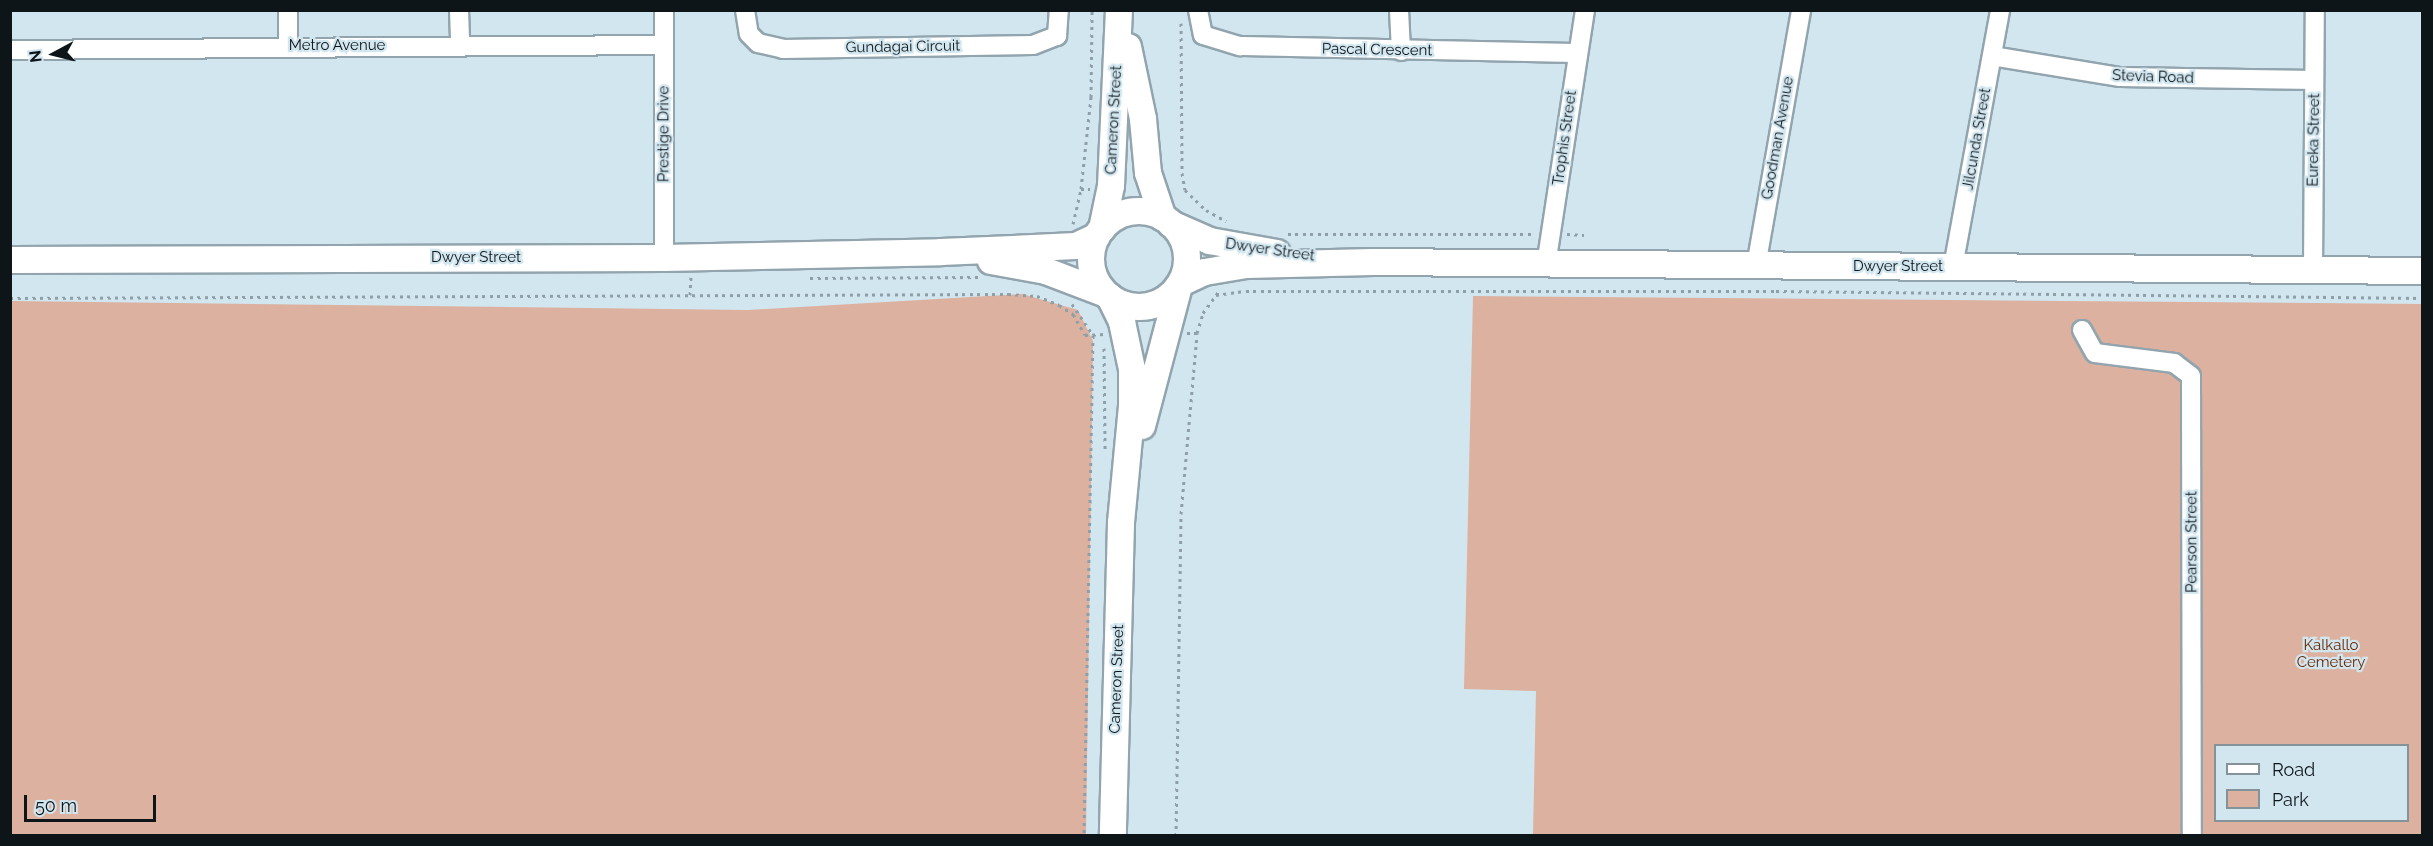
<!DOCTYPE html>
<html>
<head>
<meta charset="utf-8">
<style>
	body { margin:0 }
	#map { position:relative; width:2433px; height:846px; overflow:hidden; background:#d2e6f0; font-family:Raleway,sans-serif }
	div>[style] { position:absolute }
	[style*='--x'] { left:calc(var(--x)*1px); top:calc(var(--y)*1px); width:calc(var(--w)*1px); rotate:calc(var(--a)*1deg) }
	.green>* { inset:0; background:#dcb19f }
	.path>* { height:3px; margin-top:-1.5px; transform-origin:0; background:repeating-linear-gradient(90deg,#909fa7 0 3px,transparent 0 7.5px) }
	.roads { filter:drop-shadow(2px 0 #92a4ad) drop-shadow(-2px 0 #92a4ad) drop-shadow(0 2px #92a4ad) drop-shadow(0 -2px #92a4ad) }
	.street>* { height:18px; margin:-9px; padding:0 9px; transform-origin:9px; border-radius:9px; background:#fff }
	.secondary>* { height:26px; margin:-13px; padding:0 13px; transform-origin:13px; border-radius:13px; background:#fff }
	.secondary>.ring { margin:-13px; padding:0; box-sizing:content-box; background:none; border:26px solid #fff; border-radius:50% }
	span { translate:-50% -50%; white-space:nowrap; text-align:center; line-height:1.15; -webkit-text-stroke:4.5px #d2e6f0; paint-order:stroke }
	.street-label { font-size:15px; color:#0e1519 }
	.park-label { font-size:15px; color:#692700 }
	.frame { position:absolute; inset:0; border:12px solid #0e1519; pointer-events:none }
	.legend { position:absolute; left:2214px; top:744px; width:195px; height:78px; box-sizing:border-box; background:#d2e6f0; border:2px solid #84929a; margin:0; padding:8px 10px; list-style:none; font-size:18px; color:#0e1519 }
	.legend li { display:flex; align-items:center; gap:12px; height:30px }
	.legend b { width:30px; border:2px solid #84929a }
	.north { position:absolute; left:24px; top:24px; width:60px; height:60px; -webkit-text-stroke:4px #d2e6f0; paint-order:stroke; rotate:263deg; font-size:16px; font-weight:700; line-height:24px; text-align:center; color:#0e1519 }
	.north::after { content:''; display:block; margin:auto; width:21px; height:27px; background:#0e1519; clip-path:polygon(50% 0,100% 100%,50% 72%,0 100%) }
	.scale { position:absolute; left:24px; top:795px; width:132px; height:27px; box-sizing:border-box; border:3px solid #0e1519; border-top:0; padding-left:8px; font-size:18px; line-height:21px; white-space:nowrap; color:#0e1519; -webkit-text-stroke:4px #d2e6f0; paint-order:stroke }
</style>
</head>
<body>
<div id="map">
	<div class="green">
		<i style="clip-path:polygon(1022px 294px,1078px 310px,1093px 341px,1086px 835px,11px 835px,11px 301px,748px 310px)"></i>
		<i style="clip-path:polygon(evenodd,1473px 296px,2422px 304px,2422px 835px,1533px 835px,1536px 691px,1464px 689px,1473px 296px,2216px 746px,2408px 746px,2408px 820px,2216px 820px,2216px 746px)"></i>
	</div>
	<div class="path">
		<i style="--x:1181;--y:23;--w:150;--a:89.6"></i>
		<i style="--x:1182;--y:173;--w:17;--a:80"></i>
		<i style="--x:1185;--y:190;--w:29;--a:44"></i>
		<i style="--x:1081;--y:189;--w:93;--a:-83.8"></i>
		<i style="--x:1091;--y:97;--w:87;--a:-89.3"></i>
		<i style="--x:1206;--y:210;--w:23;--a:29"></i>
		<i style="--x:1073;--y:224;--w:36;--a:-77"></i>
		<i style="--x:1081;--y:189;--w:9;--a:0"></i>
		<i style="--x:1288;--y:234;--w:245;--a:0"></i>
		<i style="--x:1567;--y:234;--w:17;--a:3"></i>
		<i style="--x:810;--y:278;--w:168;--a:-0.3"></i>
		<i style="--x:690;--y:295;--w:18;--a:-87"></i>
		<i style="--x:1216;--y:295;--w:30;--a:-8"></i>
		<i style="--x:1246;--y:291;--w:530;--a:0"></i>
		<i style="--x:1776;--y:291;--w:646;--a:0.62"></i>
		<i style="--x:10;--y:298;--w:998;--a:-0.23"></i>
		<i style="--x:1008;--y:294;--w:29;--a:4"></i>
		<i style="--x:1037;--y:296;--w:24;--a:22"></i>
		<i style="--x:1059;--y:305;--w:17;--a:33"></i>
		<i style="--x:1073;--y:314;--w:24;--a:60"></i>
		<i style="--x:1085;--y:335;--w:20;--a:-3"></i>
		<i style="--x:1072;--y:304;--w:37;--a:56"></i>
		<i style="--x:1093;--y:335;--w:501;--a:91.03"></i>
		<i style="--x:1187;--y:333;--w:10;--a:0"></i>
		<i style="--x:1197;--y:333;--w:21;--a:-73"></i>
		<i style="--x:1203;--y:313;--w:27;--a:-54"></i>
		<i style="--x:1104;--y:348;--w:102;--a:89.4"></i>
		<i style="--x:1176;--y:836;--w:322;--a:-89.1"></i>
		<i style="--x:1181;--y:514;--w:181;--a:-84.9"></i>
	</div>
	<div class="roads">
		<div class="street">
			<i style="--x:288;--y:10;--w:36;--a:90"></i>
			<i style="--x:459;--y:10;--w:36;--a:88"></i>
			<i style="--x:664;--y:10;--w:248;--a:90"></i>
			<i style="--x:745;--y:10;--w:24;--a:81"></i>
			<i style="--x:749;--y:34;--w:13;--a:45"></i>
			<i style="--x:758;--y:43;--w:26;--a:13"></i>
			<i style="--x:783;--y:49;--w:250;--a:-0.9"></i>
			<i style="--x:1033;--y:45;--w:26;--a:-21"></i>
			<i style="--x:1057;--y:36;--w:26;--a:-86"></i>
			<i style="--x:1198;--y:10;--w:25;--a:79"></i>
			<i style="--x:1203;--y:35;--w:39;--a:17"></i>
			<i style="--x:1240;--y:46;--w:337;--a:1.2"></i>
			<i style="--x:1399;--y:10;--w:41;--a:87.2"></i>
			<i style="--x:10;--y:50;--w:654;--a:-0.44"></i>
			<i style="--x:1992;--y:56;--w:130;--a:9.3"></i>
			<i style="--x:2120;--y:77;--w:194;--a:0.9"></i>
			<i style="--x:1546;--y:265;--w:258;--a:-81.3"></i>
			<i style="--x:1756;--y:266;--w:260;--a:-80"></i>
			<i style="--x:1953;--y:267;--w:261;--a:-79.6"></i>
			<i style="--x:2313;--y:269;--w:259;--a:-89.6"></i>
			<i style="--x:2082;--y:330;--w:26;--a:61"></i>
			<i style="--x:2095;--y:353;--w:80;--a:7.2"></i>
			<i style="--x:2174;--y:363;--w:21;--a:37"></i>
			<i style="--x:2191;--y:376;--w:460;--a:89.9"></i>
		</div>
		<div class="secondary">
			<i style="--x:1128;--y:47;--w:74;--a:78.2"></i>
			<i style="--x:1143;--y:119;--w:54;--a:84.7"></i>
			<i style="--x:1148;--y:173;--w:47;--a:71.6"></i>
			<i class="ring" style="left:1091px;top:211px;width:70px;height:70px"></i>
			<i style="--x:1171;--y:224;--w:43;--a:23.6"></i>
			<i style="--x:1210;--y:241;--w:68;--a:10.2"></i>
			<i style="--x:1102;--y:229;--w:44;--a:-78.2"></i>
			<i style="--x:1111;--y:186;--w:176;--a:-87.4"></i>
			<i style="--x:10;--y:260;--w:654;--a:-0.18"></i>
			<i style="--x:664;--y:258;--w:277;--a:-1.2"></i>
			<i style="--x:941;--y:252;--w:135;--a:-2.5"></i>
			<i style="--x:1076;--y:246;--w:23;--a:-25"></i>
			<i style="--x:991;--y:261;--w:56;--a:10.3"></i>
			<i style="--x:1046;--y:271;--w:64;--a:21"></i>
			<i style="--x:1181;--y:283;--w:26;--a:-25"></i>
			<i style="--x:1205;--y:272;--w:42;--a:-9.7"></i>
			<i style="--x:1246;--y:265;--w:127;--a:-1.4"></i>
			<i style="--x:1373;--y:262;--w:1049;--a:0.49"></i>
			<i style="--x:1110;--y:297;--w:28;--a:64"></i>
			<i style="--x:1122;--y:322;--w:48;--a:78"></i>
			<i style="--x:1132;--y:369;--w:37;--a:90"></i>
			<i style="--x:1132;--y:406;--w:118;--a:95.4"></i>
			<i style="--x:1121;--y:523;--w:313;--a:91.5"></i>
			<i style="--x:1142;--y:426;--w:145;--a:-75.2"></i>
		</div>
	</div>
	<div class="street-label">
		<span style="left:337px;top:46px">Metro Avenue</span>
		<span style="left:903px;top:47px;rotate:-1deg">Gundagai Circuit</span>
		<span style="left:1377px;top:50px;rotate:1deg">Pascal Crescent</span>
		<span style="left:2153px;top:77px;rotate:2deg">Stevia Road</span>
		<span style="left:1114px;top:120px;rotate:-87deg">Cameron Street</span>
		<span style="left:664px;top:134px;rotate:-90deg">Prestige Drive</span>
		<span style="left:1565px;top:138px;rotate:-82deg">Trophis Street</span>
		<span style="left:1778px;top:138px;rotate:-80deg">Goodman Avenue</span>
		<span style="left:1977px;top:139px;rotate:-80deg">Jilcunda Street</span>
		<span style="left:2314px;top:140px;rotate:-89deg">Eureka Street</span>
		<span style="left:1270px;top:250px;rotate:8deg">Dwyer Street</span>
		<span style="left:476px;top:258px">Dwyer Street</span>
		<span style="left:1898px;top:267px">Dwyer Street</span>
		<span style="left:2192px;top:542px;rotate:-90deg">Pearson Street</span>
		<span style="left:1117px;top:679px;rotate:-88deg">Cameron Street</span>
	</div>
	<div class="park-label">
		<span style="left:2331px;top:654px">Kalkallo<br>Cemetery</span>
	</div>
	<div class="frame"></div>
	<ul class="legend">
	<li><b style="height:8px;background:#fff"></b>Road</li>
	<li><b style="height:16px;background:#dcb19f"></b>Park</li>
	</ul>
	<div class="north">N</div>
	<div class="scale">50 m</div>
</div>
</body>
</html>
